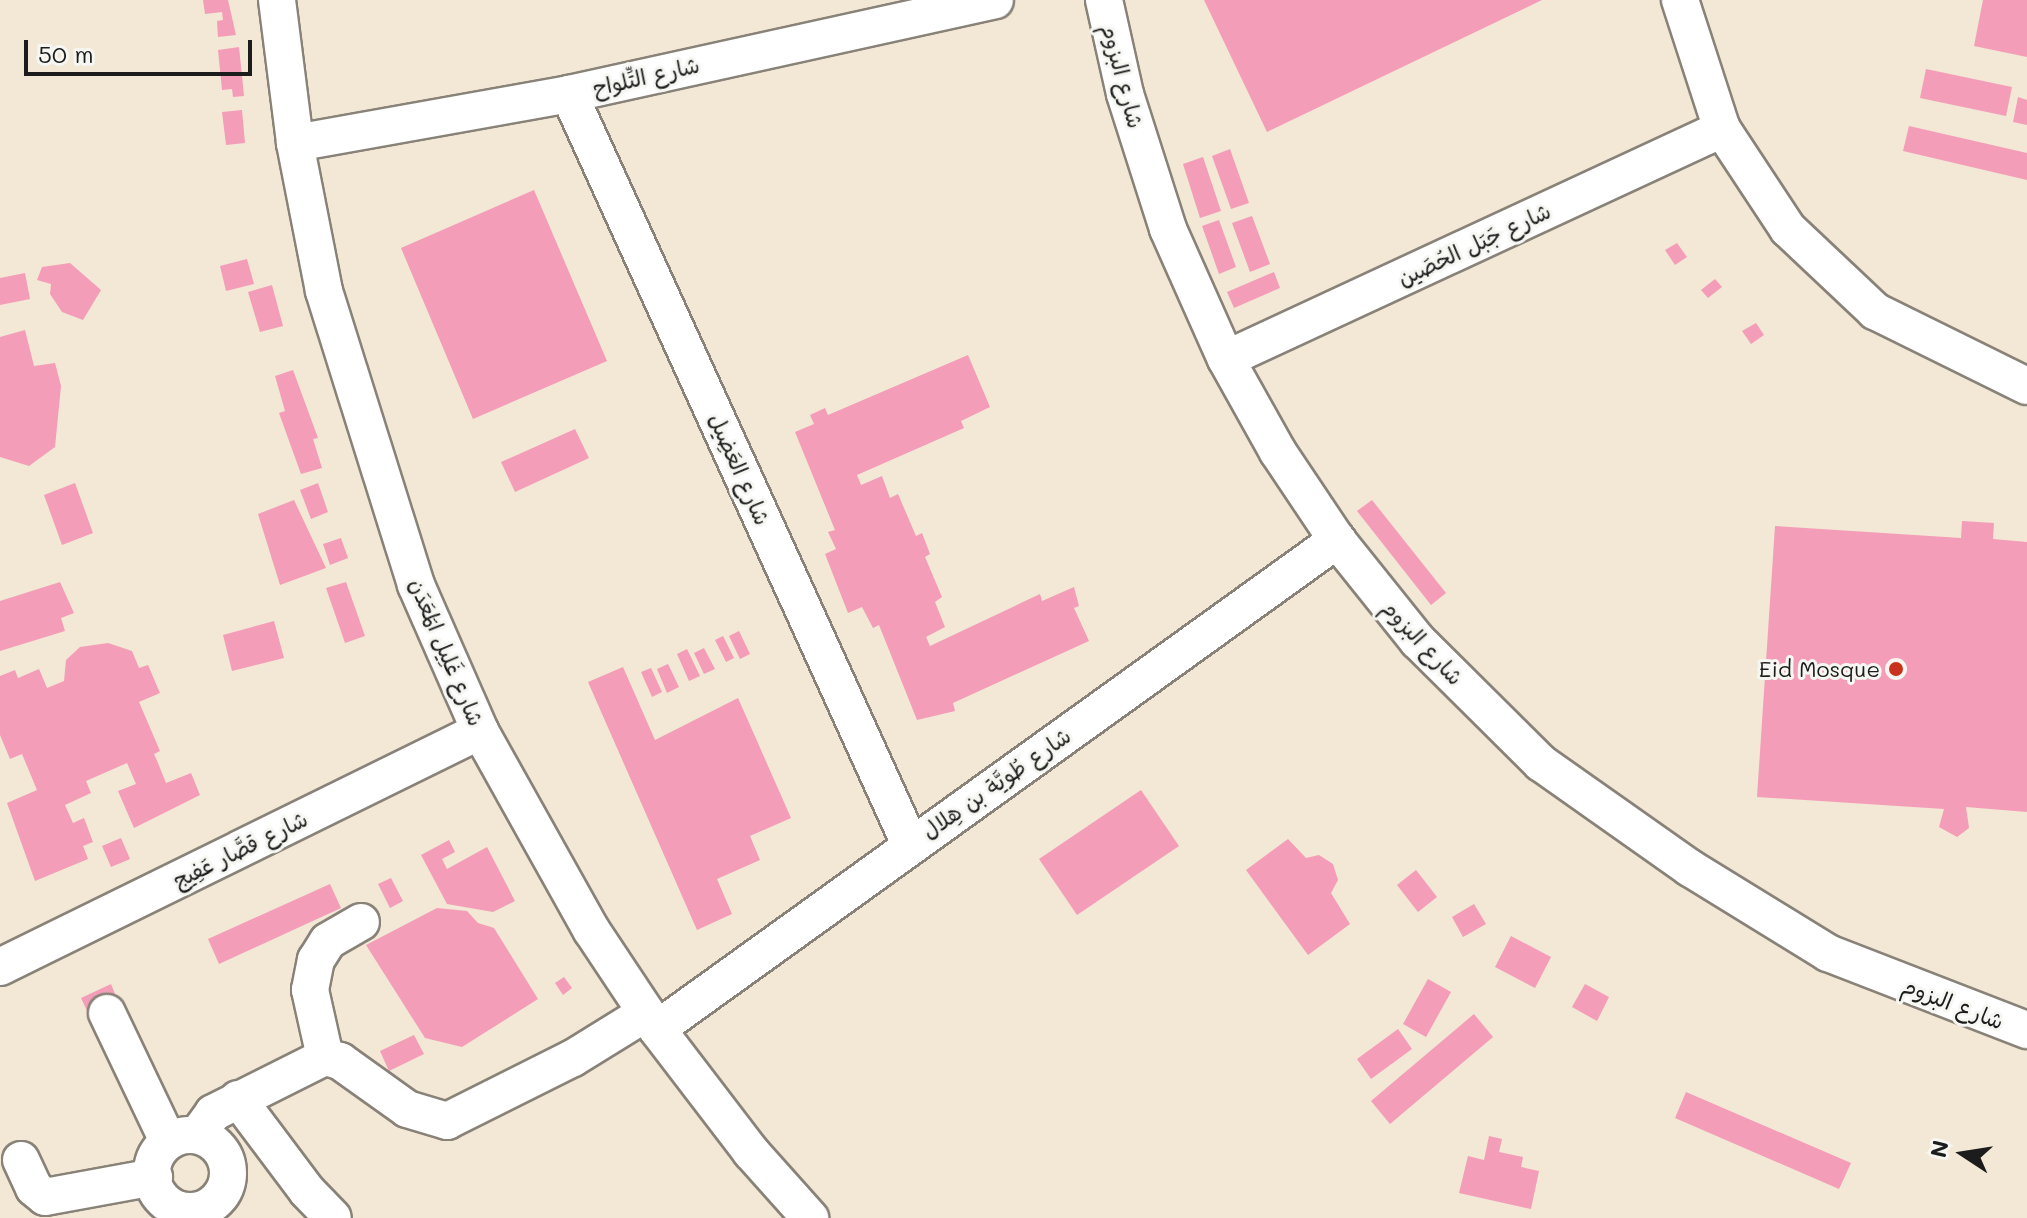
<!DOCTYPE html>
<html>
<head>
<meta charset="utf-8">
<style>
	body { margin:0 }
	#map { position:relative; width:2027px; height:1218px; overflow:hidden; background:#f3e7d5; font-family:Mali,"Playpen Sans Arabic",sans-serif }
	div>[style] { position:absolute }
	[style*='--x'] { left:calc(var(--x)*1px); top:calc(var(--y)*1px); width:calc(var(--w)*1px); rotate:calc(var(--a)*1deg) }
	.building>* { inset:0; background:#f39db8 }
	.roads { filter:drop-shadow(2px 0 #888278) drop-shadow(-2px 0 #888278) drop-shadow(0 2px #888278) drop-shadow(0 -2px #888278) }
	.minor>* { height:36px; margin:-18px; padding:0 18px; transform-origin:18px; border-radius:18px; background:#fff }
	.minor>.ring { margin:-18px; padding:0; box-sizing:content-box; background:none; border:36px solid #fff; border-radius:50% }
	.dots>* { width:22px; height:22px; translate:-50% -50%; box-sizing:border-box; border:4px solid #f6f6f2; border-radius:50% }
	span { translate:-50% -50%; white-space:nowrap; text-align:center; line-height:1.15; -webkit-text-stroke:6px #f6f6f2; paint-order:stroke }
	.street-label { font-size:22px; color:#1c1c1c }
	.poi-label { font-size:22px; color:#1c1c1c }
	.right { translate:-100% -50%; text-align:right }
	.north { position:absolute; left:1923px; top:1114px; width:80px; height:80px; -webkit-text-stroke:6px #f6f6f2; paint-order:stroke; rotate:282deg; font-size:22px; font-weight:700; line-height:32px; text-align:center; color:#1c1c1c }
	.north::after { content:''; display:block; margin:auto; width:28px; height:36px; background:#1c1c1c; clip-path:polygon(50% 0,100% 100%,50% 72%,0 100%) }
	.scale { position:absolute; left:24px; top:40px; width:228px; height:36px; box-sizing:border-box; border:4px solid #1c1c1c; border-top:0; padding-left:10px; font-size:24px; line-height:28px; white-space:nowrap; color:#1c1c1c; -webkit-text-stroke:6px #f6f6f2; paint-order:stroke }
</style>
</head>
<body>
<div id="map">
	<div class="building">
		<i style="clip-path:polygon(203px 0,228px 0,236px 35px,218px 37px,217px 21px,223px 20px,222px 12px,205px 14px)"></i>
		<i style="clip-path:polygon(1204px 0,1542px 0,1267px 132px)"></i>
		<i style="clip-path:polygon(1983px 0,2027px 0,2027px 57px,1974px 46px)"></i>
		<i style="clip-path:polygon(239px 47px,244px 96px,233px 97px,232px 89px,222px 90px,218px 50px)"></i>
		<i style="clip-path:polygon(1926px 69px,2012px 87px,2006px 116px,1920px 98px)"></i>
		<i style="clip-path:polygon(2018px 97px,2027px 100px,2027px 125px,2013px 122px)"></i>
		<i style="clip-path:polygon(242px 110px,245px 143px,226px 145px,222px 112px)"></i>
		<i style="clip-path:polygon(1909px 126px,2027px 153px,2027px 180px,1903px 151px)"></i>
		<i style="clip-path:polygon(1230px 149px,1249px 203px,1231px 209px,1212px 156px)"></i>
		<i style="clip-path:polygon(1203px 157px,1221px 211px,1200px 218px,1183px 164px)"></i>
		<i style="clip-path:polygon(534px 190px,607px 361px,473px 419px,401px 248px)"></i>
		<i style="clip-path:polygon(1252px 216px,1270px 264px,1250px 272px,1232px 223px)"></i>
		<i style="clip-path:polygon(1219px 220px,1236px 267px,1219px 274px,1202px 226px)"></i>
		<i style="clip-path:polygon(1677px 243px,1687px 257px,1675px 265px,1665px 250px)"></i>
		<i style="clip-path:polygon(247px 259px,254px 284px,226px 291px,220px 266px)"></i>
		<i style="clip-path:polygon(70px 263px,101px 290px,83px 320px,62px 312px,50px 294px,51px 284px,37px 280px,42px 267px)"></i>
		<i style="clip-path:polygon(1274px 272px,1280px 288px,1234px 308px,1227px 292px)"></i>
		<i style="clip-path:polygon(25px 273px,30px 299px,0 305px,0 278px)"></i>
		<i style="clip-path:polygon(1715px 279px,1722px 287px,1708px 298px,1701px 290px)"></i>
		<i style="clip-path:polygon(272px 285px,283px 326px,260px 332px,248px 292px)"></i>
		<i style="clip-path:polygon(1756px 323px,1764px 335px,1751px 344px,1742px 331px)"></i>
		<i style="clip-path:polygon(25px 330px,34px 366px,55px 363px,61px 386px,55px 447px,29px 466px,0 457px,0 337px)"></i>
		<i style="clip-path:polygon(968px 355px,990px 407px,961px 421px,964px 428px,857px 475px,861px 485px,882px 476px,890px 498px,898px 494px,916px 536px,922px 533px,930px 554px,925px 557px,942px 597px,935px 602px,945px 627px,926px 637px,930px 646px,1040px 594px,1042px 601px,1074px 587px,1079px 606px,1074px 608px,1089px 641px,953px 703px,955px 711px,917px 720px,879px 625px,873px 628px,862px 607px,848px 613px,825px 554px,836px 549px,828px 532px,835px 530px,795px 432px,814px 424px,810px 415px,825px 408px,828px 415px)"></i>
		<i style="clip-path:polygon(293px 370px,318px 438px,313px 439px,322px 468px,301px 474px,279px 413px,285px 411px,275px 376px)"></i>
		<i style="clip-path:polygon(575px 429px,589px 458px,515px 492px,501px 462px)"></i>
		<i style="clip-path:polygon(75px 483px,93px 533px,62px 545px,44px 495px)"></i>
		<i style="clip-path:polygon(318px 483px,328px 512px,311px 519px,300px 490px)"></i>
		<i style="clip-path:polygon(294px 500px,326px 568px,280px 585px,258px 514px)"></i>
		<i style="clip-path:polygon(1372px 500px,1446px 593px,1431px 605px,1357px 511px)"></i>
		<i style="clip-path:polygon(1962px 521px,1994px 523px,1993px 539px,2027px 542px,2027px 812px,1966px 807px,1969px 828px,1957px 837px,1939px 827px,1944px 809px,1757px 797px,1775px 526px,1961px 538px)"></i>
		<i style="clip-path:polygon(341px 538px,348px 558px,330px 565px,323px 544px)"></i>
		<i style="clip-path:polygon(60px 582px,74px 613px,61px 618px,65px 631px,0 651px,0 601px)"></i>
		<i style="clip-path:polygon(346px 582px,365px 636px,345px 643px,326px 588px)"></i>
		<i style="clip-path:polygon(274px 621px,284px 658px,232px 671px,223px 635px)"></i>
		<i style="clip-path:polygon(739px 631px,750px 654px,740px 659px,729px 636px)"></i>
		<i style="clip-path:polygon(723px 636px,734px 658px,726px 662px,715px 640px)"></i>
		<i style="clip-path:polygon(108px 643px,132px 651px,139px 668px,148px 665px,160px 693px,139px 702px,160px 751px,154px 754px,158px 763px,166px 783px,191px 773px,200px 795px,134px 828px,118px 791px,136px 784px,127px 763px,86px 781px,91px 793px,65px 805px,73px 823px,84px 818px,93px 842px,83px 846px,88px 859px,35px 881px,7px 803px,37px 790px,22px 754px,10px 759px,0 735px,0 676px,15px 670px,18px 678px,39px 669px,47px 688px,64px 681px,66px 660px,80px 647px)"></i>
		<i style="clip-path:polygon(704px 648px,715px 669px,704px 674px,694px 653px)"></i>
		<i style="clip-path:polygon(687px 649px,700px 676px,689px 681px,677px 654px)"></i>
		<i style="clip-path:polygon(668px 664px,679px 687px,667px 693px,657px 669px)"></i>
		<i style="clip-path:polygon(623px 667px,655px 740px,738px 698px,791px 818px,750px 836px,760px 860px,717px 879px,732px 914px,697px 930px,588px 682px)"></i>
		<i style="clip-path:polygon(651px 668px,662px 692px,652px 697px,641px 672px)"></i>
		<i style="clip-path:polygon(1141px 790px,1179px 846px,1077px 915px,1039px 859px)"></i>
		<i style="clip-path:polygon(121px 838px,130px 859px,111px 867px,102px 846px)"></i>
		<i style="clip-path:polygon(1288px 839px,1306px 858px,1319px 855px,1333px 864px,1338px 880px,1331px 893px,1350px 924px,1308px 955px,1246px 870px)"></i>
		<i style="clip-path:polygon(449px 840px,455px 852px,442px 859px,447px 869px,487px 847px,515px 901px,493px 912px,447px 904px,421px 855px)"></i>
		<i style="clip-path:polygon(1416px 870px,1437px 897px,1418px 912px,1397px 885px)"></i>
		<i style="clip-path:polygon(391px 878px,403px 901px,390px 908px,378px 884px)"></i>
		<i style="clip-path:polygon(330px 884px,341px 908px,219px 964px,208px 939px)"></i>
		<i style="clip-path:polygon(1474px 904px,1486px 924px,1463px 937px,1452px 917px)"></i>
		<i style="clip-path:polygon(437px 908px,467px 911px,478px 923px,494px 928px,538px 999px,462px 1047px,425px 1038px,366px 945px)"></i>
		<i style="clip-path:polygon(1511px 936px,1551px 957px,1535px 988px,1495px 967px)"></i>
		<i style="clip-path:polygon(564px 977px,572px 988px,563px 995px,555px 983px)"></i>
		<i style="clip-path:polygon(1428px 979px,1451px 992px,1426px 1037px,1403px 1024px)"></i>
		<i style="clip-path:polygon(111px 984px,117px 999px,88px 1013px,81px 998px)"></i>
		<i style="clip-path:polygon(1585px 984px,1609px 997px,1597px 1021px,1572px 1007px)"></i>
		<i style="clip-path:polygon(1474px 1014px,1493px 1037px,1390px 1124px,1371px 1101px)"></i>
		<i style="clip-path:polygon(1398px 1029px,1412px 1049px,1371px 1079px,1357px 1059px)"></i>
		<i style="clip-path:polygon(414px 1035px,424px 1054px,389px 1071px,380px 1051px)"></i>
		<i style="clip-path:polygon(1686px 1092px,1851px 1163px,1839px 1189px,1675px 1118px)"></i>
		<i style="clip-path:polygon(1489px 1136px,1502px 1139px,1499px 1152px,1523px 1157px,1521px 1167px,1539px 1171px,1531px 1209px,1459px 1193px,1468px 1156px,1484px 1160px)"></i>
	</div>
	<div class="roads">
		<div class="minor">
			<i style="--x:277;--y:0;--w:144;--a:82.8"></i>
			<i style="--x:295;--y:143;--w:151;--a:78.9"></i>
			<i style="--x:324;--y:291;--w:308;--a:72.6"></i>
			<i style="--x:416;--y:585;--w:159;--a:66.3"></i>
			<i style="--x:480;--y:731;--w:229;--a:60.8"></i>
			<i style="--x:592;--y:931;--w:118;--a:56.4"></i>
			<i style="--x:657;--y:1029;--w:155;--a:52.6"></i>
			<i style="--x:751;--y:1152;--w:89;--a:48.2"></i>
			<i style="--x:1104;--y:0;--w:96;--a:77.4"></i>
			<i style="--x:1125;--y:94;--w:142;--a:72.3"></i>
			<i style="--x:1168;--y:229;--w:142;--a:66"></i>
			<i style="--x:1226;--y:359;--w:107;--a:60.8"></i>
			<i style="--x:1278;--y:452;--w:106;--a:56.2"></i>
			<i style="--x:1337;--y:540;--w:129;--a:51.3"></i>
			<i style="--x:1418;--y:641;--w:173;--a:44.8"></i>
			<i style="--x:1541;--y:763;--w:182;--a:35.2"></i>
			<i style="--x:1690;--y:868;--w:162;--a:31.6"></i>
			<i style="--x:1828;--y:953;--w:213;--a:21.2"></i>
			<i style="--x:1680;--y:0;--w:136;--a:72"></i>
			<i style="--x:1722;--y:129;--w:120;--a:56.6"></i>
			<i style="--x:1788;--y:229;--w:120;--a:43.3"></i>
			<i style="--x:1875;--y:311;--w:169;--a:26.3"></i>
			<i style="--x:569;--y:94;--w:824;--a:65.55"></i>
			<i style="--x:295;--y:143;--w:278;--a:-10.1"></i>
			<i style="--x:569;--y:94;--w:436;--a:-12.4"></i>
			<i style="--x:1226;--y:359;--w:547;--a:-24.88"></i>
			<i style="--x:0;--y:967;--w:535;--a:-26.18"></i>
			<i style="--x:107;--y:1013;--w:142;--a:64.5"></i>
			<i style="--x:657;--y:1029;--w:838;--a:-35.72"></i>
			<i style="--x:325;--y:1057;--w:69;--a:-102.6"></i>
			<i style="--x:310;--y:990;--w:31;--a:-79"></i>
			<i style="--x:316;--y:960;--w:22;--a:-58"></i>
			<i style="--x:328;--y:941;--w:38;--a:-30"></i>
			<i style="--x:238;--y:1099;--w:115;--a:53.1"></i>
			<i style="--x:307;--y:1191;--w:37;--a:46"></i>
			<i style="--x:198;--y:1134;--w:26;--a:-54"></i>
			<i style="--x:213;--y:1113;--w:125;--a:-26.6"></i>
			<i style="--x:325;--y:1057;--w:16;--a:15"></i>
			<i style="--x:340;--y:1061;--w:82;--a:35.6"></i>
			<i style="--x:407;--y:1109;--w:42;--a:16.7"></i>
			<i style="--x:447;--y:1121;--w:141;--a:-26.6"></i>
			<i style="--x:573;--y:1058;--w:86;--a:-31.7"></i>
			<i class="ring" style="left:152px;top:1135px;width:40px;height:40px"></i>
			<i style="--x:21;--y:1160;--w:31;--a:65"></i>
			<i style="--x:34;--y:1188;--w:14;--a:39"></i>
			<i style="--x:45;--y:1197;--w:111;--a:-10.4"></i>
		</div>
	</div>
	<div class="dots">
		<i style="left:1896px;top:669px;background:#c8321e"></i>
	</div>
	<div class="street-label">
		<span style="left:646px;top:76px;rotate:-13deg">شارع التِّلواح</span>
		<span style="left:1123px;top:76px;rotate:75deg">شارع البزوم</span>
		<span style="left:1474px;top:244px;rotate:-25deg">شارع جَبَل الحُصَين</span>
		<span style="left:740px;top:469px;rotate:66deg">شارع العَضِيل</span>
		<span style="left:1423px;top:642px;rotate:47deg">شارع البزوم</span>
		<span style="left:447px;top:652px;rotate:67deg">شارع غَلِيل المَعَدَن</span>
		<span style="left:996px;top:783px;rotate:-35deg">شارع طُويَّة بن هِلال</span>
		<span style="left:240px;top:849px;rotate:-26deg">شارع قصَّار عَفِيج</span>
		<span style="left:1953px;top:1003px;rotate:21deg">شارع البزوم</span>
	</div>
	<div class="poi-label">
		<span class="right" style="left:1880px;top:669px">Eid Mosque</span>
	</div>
	<div class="north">N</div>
	<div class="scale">50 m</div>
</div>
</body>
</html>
